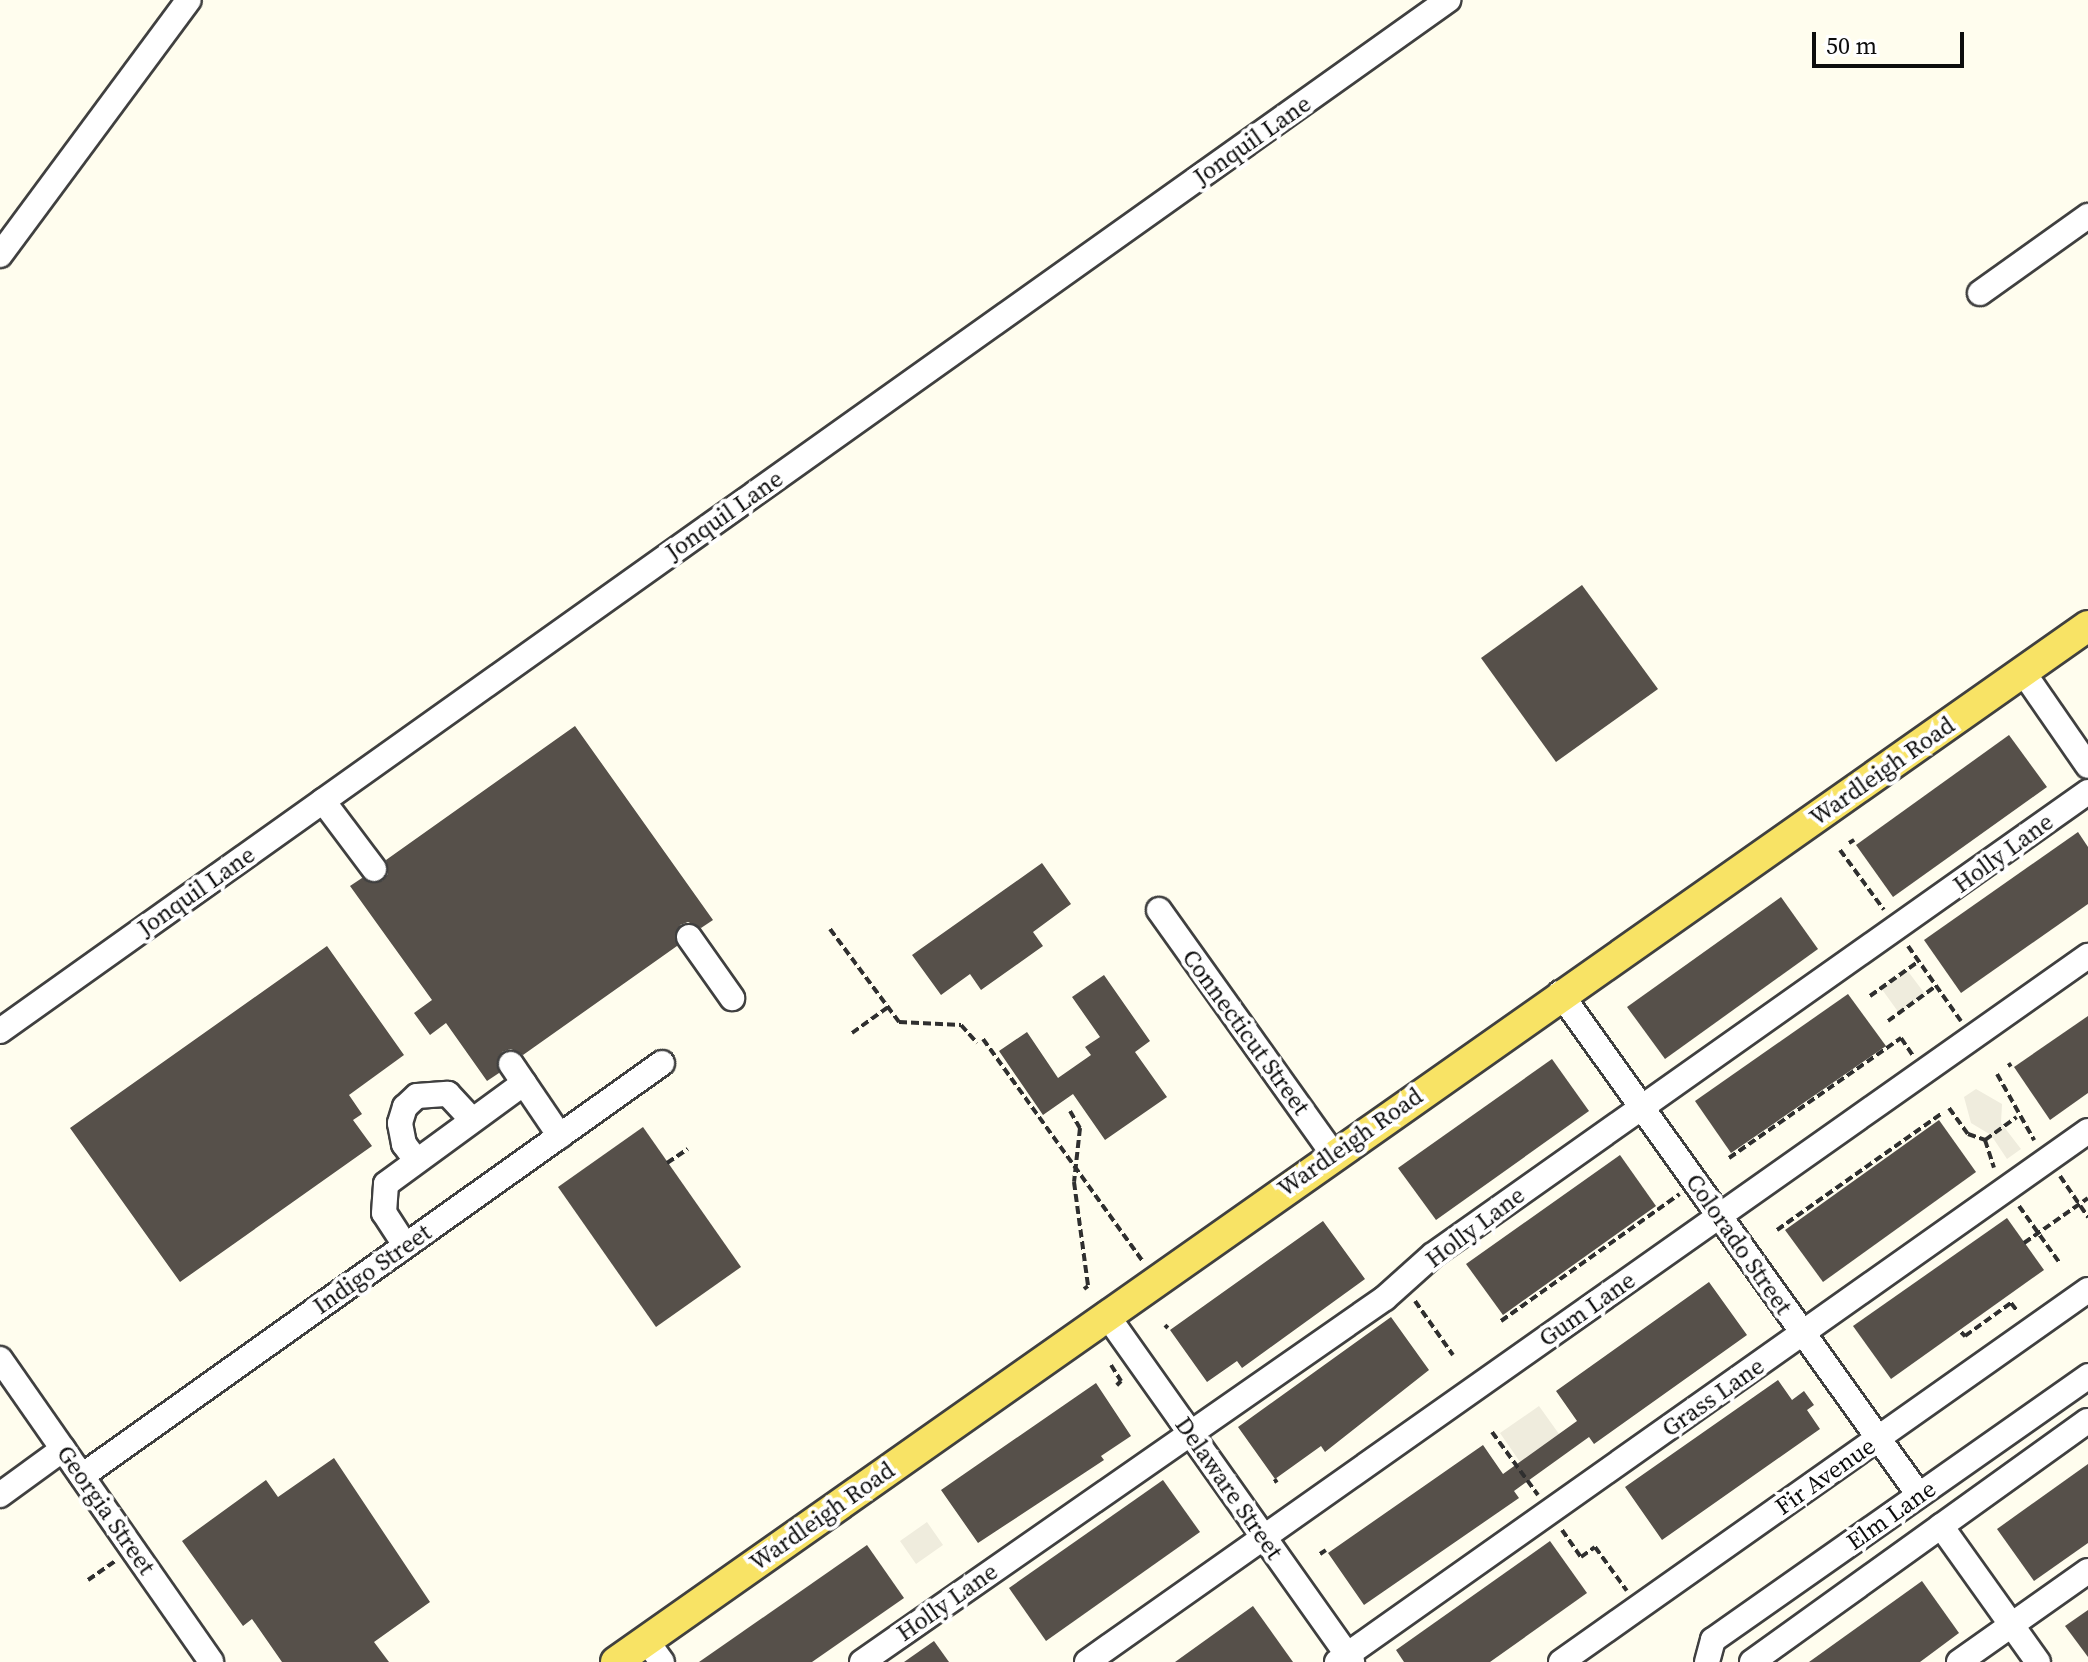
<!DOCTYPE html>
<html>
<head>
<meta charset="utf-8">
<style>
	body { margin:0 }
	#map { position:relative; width:2088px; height:1662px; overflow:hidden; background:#fffdee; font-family:"Source Serif 4",serif }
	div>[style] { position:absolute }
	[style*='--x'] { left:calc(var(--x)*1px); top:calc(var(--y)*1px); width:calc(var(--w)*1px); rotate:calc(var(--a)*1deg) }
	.plaza>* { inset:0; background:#efecdd }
	.building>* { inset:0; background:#56504a }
	.path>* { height:4px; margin-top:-2px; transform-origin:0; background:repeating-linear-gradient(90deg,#2f2f2f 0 8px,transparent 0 12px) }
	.roads { filter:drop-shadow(2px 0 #404040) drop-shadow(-2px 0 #404040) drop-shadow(0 2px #404040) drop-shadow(0 -2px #404040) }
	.minor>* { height:24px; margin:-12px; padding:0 12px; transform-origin:12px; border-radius:12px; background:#fff }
	.major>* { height:30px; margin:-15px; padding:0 15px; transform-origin:15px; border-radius:15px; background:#f8e365 }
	span { translate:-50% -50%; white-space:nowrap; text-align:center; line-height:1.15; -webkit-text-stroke:8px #fff; paint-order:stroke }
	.street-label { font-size:24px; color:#0d0d0d }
	.scale { position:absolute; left:1812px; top:32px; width:152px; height:36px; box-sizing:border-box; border:4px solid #0d0d0d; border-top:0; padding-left:10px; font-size:24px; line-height:28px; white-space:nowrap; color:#0d0d0d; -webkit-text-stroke:6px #fff; paint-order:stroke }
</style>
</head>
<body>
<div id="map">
	<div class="plaza">
		<i style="clip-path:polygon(1907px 970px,1925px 994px,1899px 1013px,1881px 988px)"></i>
		<i style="clip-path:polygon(1976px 1089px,2002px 1104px,2001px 1123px,2021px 1149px,2007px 1159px,1991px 1135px,1971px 1123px,1964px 1097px)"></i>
		<i style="clip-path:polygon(1539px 1406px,1559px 1434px,1520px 1462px,1500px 1433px)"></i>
		<i style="clip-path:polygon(927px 1522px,943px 1545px,916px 1564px,900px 1541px)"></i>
	</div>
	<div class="building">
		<i style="clip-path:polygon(1582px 585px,1658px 689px,1556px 762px,1481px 658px)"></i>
		<i style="clip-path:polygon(575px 726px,713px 920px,701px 928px,688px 922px,680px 925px,677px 946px,523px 1055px,511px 1049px,502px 1052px,499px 1073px,487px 1081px,446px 1023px,430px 1035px,414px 1013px,432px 1000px,350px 886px,362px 878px,382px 881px,388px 874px,386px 860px)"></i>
		<i style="clip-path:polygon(2009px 735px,2047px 787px,1893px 897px,1856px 845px)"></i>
		<i style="clip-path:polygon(2078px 832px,2088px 847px,2088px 904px,1961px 993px,1924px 940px)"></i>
		<i style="clip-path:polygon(1042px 863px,1071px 904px,1033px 932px,1043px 946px,981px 990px,970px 974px,941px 995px,912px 955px)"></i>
		<i style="clip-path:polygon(1781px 897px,1818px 949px,1665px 1059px,1627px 1007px)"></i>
		<i style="clip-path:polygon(327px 946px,404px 1055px,349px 1095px,362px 1114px,353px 1120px,372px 1146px,180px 1282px,70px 1128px)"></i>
		<i style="clip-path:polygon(1104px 975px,1150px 1041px,1135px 1052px,1167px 1097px,1105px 1140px,1073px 1094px,1043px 1115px,999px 1051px,1027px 1032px,1058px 1078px,1091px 1055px,1085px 1047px,1100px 1037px,1072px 997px)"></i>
		<i style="clip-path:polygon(1848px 994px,1886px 1046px,1731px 1153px,1695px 1101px)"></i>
		<i style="clip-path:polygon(2088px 1016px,2088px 1093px,2050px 1120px,2014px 1067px)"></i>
		<i style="clip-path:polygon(1552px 1059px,1589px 1111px,1436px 1220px,1398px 1168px)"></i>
		<i style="clip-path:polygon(1939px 1120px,1976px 1172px,1823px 1282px,1785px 1230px)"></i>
		<i style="clip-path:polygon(643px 1127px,741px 1267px,656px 1327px,558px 1187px)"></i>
		<i style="clip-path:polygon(1620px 1155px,1656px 1206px,1503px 1315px,1466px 1264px)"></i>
		<i style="clip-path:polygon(2007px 1218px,2044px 1270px,1891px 1379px,1853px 1326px)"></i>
		<i style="clip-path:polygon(1323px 1221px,1365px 1279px,1242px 1368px,1237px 1361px,1207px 1382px,1170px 1330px)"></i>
		<i style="clip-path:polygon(1709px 1282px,1747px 1335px,1594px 1444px,1589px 1437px,1514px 1491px,1519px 1498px,1364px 1605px,1328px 1553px,1483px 1445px,1503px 1474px,1577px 1421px,1556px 1391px)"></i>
		<i style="clip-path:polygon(1391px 1317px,1429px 1370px,1325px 1452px,1321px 1446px,1275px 1479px,1238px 1427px)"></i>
		<i style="clip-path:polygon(1778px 1380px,1792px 1400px,1804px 1391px,1814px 1405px,1807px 1410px,1820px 1429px,1662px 1540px,1625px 1487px)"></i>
		<i style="clip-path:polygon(1096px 1383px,1131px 1436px,1101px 1456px,1104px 1460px,978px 1543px,941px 1490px)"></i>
		<i style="clip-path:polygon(334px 1458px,430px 1602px,374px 1642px,389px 1662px,282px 1662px,252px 1619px,243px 1626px,182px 1541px,266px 1480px,278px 1497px)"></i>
		<i style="clip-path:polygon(2088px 1464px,2088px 1543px,2034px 1581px,1997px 1529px)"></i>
		<i style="clip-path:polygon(1163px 1480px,1200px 1532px,1046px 1641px,1009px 1588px)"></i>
		<i style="clip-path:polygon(1550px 1541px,1587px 1593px,1490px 1662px,1404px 1662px,1396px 1650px)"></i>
		<i style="clip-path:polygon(867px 1545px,904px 1598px,812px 1662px,699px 1662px)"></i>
		<i style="clip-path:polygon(1922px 1581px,1959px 1633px,1920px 1662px,1809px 1662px)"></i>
		<i style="clip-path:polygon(1253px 1606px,1293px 1662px,1175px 1662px)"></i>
		<i style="clip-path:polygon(2088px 1610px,2088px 1657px,2065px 1626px)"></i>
		<i style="clip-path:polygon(934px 1641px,949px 1662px,904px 1662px)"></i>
	</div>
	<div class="path">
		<i style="--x:1849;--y:843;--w:6;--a:-31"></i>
		<i style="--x:1840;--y:850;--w:74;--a:53.7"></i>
		<i style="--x:830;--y:929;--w:116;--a:53.4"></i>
		<i style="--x:899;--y:1022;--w:62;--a:2.8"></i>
		<i style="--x:961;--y:1025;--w:24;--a:48"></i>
		<i style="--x:1908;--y:946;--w:92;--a:54.8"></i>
		<i style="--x:1870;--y:996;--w:60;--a:-35.5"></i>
		<i style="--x:1888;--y:1021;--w:59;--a:-36.1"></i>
		<i style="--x:852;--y:1033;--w:44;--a:-35.8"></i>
		<i style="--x:983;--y:1039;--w:274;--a:54.3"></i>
		<i style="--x:2008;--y:1066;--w:4;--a:-34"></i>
		<i style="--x:1997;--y:1074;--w:76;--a:60.7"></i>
		<i style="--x:1949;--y:1108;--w:32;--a:54"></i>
		<i style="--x:1968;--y:1134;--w:18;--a:19"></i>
		<i style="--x:1985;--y:1140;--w:29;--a:72"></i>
		<i style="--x:1070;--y:1111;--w:20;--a:60"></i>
		<i style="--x:1080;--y:1128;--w:54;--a:96.3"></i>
		<i style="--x:1074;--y:1182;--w:105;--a:82.3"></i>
		<i style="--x:1088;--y:1286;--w:5;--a:143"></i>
		<i style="--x:1985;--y:1140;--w:39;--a:-36"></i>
		<i style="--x:1729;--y:1158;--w:210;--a:-34.9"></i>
		<i style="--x:1901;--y:1038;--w:22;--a:56"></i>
		<i style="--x:667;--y:1163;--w:25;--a:-34"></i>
		<i style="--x:2060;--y:1176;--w:50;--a:55.7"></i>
		<i style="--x:2019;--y:1206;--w:69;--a:54.5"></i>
		<i style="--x:1777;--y:1230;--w:201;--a:-35.3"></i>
		<i style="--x:2024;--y:1243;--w:78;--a:-35.1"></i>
		<i style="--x:1415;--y:1301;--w:66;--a:54.9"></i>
		<i style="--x:1501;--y:1321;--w:219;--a:-35.4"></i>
		<i style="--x:1165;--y:1328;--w:4;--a:-45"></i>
		<i style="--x:1961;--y:1332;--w:6;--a:45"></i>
		<i style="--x:1965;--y:1336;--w:57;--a:-35.7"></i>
		<i style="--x:2011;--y:1303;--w:11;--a:52"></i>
		<i style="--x:1111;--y:1365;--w:19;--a:58"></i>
		<i style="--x:1121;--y:1381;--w:6;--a:135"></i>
		<i style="--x:1492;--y:1432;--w:78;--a:53.9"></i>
		<i style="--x:1274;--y:1482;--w:4;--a:-34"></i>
		<i style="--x:1562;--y:1530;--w:33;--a:55"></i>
		<i style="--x:1581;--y:1557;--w:17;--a:-36"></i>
		<i style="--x:1595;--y:1547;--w:54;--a:54"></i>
		<i style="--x:1320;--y:1554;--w:7;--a:-34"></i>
		<i style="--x:88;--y:1580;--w:33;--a:-35"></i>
	</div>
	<div class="roads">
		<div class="minor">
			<i style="--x:0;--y:255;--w:317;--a:-53.5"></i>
			<i style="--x:1980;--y:293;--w:133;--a:-35.5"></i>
			<i style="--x:2023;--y:672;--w:114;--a:55.3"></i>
			<i style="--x:323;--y:801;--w:85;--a:53.1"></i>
			<i style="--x:1159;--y:910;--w:300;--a:54.5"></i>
			<i style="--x:689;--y:937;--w:75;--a:54.8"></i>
			<i style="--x:1560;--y:993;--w:617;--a:54.43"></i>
			<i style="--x:0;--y:1031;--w:1778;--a:-35.45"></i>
			<i style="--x:511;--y:1064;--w:87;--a:55.8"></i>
			<i style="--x:416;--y:1160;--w:20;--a:-127"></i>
			<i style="--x:404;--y:1144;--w:21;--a:-101"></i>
			<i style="--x:400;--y:1123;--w:17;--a:-73"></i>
			<i style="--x:405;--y:1107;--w:16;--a:-43"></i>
			<i style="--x:417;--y:1096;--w:31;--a:-4"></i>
			<i style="--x:448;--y:1094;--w:35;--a:47"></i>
			<i style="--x:405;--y:1245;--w:38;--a:-123"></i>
			<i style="--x:384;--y:1213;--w:29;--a:-86"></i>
			<i style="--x:386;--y:1184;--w:171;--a:-36.2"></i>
			<i style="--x:1106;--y:1314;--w:426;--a:54.7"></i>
			<i style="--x:0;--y:1359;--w:369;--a:55.1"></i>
			<i style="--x:82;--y:1476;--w:712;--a:-35.45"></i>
			<i style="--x:0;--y:1495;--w:78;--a:-36.1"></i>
			<i style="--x:1941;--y:1526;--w:167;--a:54.5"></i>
			<i style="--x:646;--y:1640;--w:27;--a:54"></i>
			<i style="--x:862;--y:1662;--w:637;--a:-34.84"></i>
			<i style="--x:1385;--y:1298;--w:64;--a:-41.9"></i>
			<i style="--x:1433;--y:1255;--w:802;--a:-35.26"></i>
			<i style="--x:1087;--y:1662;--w:1225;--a:-35.2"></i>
			<i style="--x:1337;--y:1662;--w:920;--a:-35.26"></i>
			<i style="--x:1561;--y:1662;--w:645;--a:-35.22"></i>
			<i style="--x:1707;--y:1662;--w:23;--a:-75"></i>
			<i style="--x:1713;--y:1640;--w:459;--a:-35.1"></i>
			<i style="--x:1752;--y:1662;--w:413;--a:-35.7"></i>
			<i style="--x:1959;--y:1662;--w:158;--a:-35.2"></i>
		</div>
		<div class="major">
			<i style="--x:616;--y:1662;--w:1800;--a:-35.14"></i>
		</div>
	</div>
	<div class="street-label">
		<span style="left:1252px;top:140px;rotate:-35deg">Jonquil Lane</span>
		<span style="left:724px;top:515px;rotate:-35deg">Jonquil Lane</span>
		<span style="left:1882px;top:771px;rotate:-35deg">Wardleigh Road</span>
		<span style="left:2003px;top:853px;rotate:-36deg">Holly Lane</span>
		<span style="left:196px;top:891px;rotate:-35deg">Jonquil Lane</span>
		<span style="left:1246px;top:1032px;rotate:54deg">Connecticut Street</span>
		<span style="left:1350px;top:1142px;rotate:-35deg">Wardleigh Road</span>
		<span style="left:1475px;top:1227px;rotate:-37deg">Holly Lane</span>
		<span style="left:1739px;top:1244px;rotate:55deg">Colorado Street</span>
		<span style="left:372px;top:1269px;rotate:-35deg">Indigo Street</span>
		<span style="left:1587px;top:1309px;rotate:-35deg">Gum Lane</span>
		<span style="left:1713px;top:1397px;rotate:-35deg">Grass Lane</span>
		<span style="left:1825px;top:1476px;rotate:-35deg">Fir Avenue</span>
		<span style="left:1229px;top:1488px;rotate:55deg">Delaware Street</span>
		<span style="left:106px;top:1510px;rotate:55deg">Georgia Street</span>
		<span style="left:1891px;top:1515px;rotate:-35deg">Elm Lane</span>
		<span style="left:822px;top:1516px;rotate:-35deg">Wardleigh Road</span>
		<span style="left:947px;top:1602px;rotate:-35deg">Holly Lane</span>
	</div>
	<div class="scale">50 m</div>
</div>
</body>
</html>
